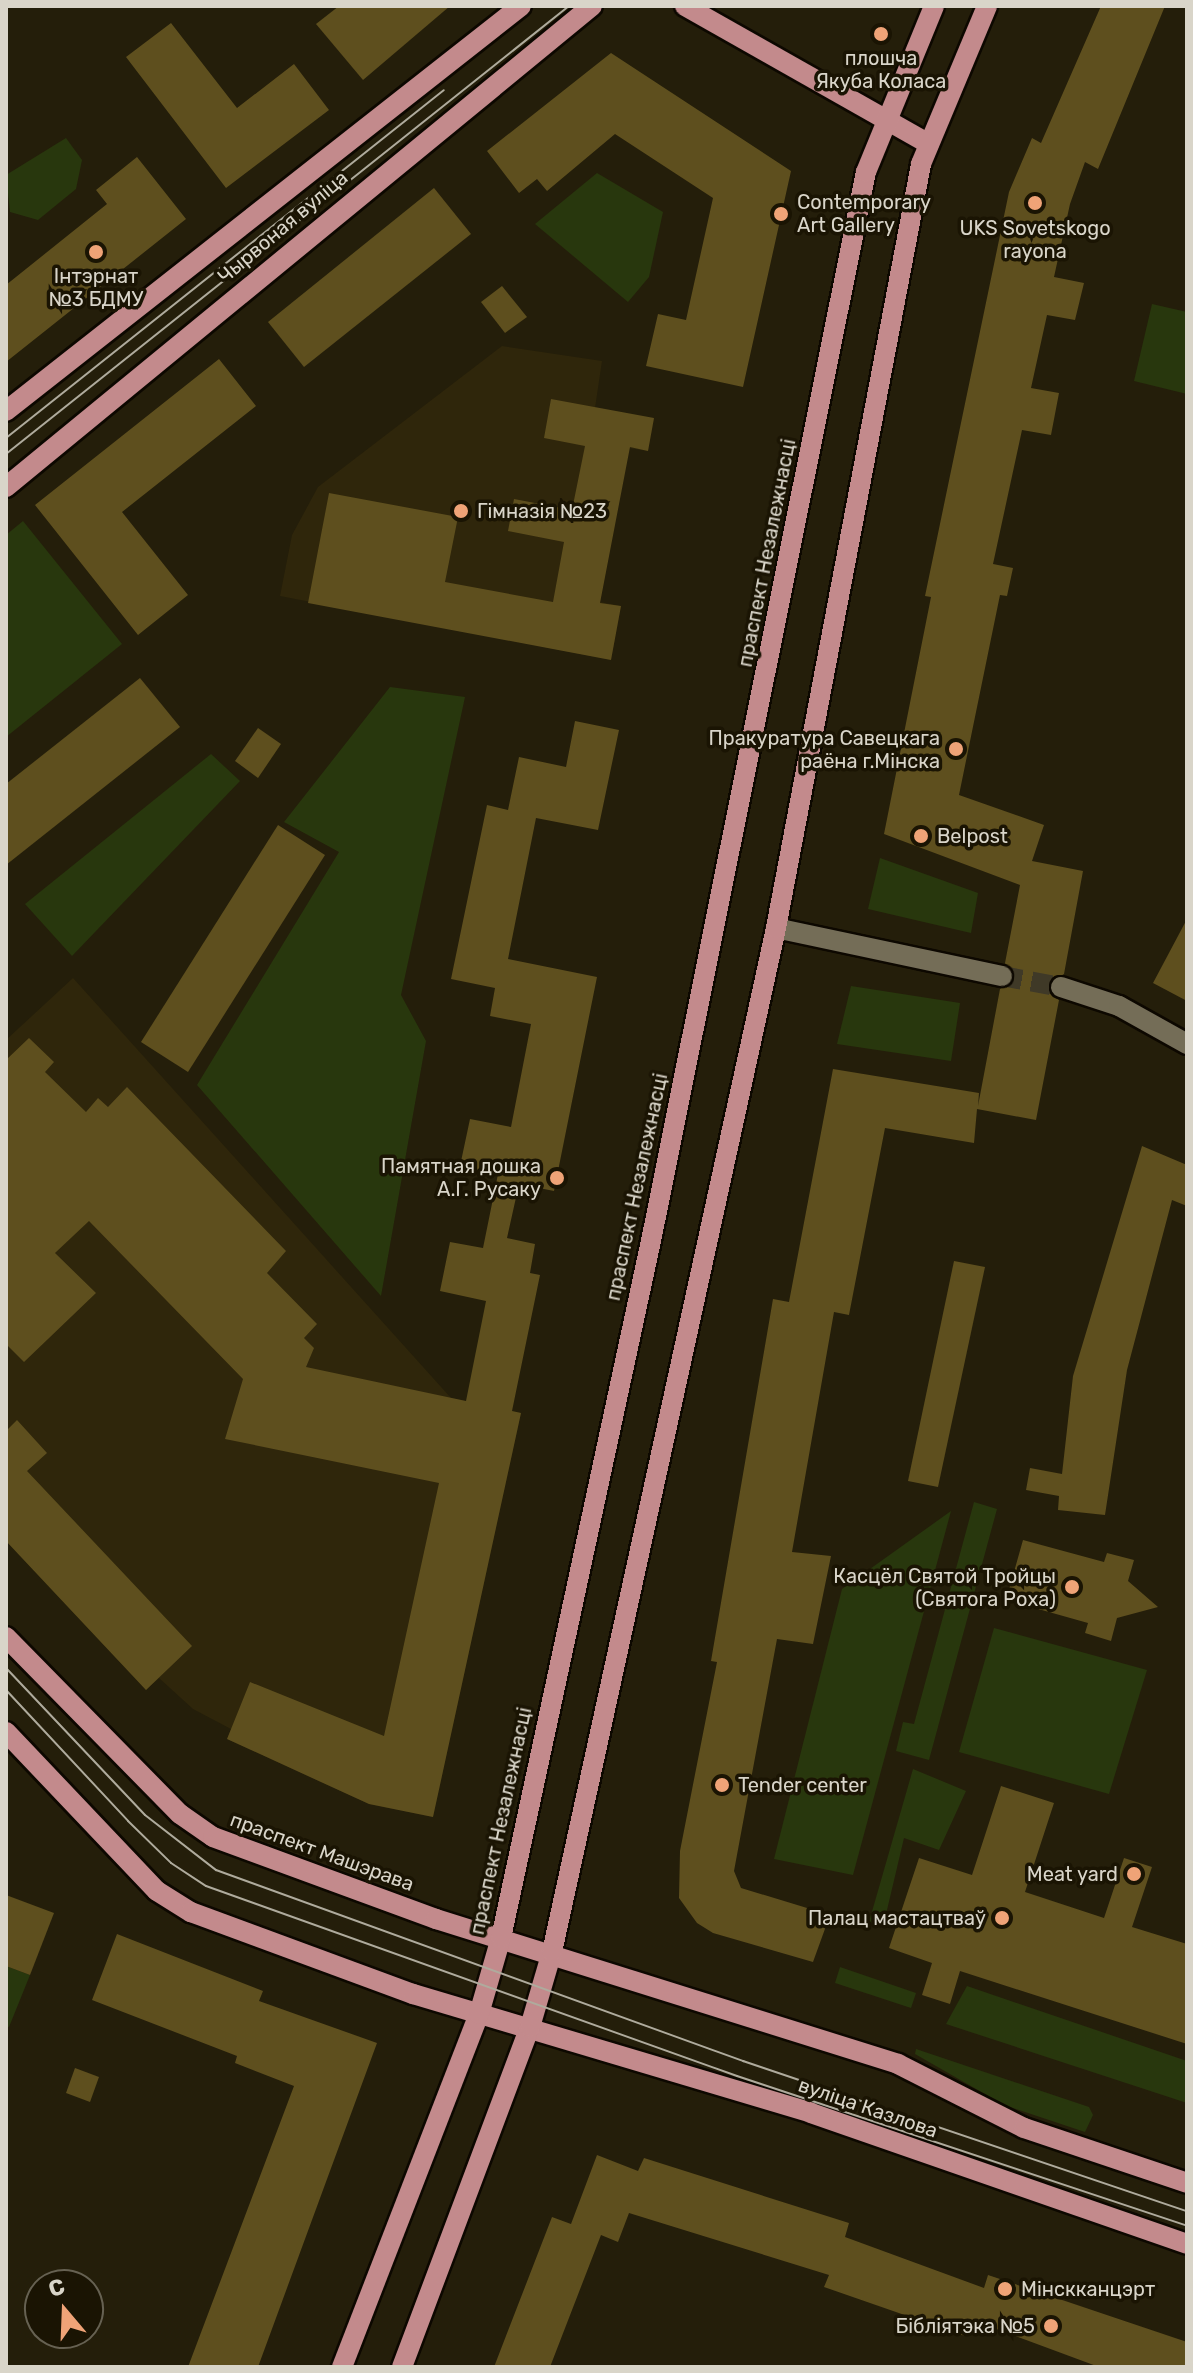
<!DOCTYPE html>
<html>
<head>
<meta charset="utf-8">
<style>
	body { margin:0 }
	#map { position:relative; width:1193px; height:2373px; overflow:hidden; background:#241e0a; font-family:Rubik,sans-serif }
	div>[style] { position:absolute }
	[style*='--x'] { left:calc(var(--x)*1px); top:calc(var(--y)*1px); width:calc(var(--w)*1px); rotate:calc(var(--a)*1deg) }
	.built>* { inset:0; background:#2f260b }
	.green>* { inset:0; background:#28370d }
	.building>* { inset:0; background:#5e4f1e }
	.minor-tunnel>* { height:20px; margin-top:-10px; transform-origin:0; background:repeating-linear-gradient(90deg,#3f3927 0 20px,transparent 0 30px) }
	.roads { filter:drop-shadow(2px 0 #0d0800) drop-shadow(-2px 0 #0d0800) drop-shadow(0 2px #0d0800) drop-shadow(0 -2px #0d0800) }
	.minor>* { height:20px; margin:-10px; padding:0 10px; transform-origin:10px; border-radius:10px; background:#746d57 }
	.major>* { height:20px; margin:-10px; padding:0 10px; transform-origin:10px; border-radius:10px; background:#c38a8c }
	.tram>* { height:2px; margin:-1px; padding:0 1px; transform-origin:1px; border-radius:1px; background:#afab9d }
	.dots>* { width:22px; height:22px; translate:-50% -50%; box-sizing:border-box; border:4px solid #1a1403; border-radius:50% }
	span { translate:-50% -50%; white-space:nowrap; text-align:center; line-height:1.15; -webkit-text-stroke:7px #1a1403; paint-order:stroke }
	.poi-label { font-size:20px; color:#d9d5c9 }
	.left { translate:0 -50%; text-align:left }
	.right { translate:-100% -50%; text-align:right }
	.street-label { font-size:20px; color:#d9d5c9 }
	.frame { position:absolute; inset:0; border:8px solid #d9d5c9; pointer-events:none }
	.north { position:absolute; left:24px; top:2269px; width:80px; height:80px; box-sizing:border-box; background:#1a1403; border:2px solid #666152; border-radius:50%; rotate:341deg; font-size:22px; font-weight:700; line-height:32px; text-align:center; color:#d9d5c9 }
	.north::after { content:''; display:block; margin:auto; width:28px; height:36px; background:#efa377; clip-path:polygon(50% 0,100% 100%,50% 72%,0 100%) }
</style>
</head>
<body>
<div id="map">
	<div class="built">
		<i style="clip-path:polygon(502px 346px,602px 361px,595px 408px,654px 419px,648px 451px,629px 448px,600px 602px,621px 606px,611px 660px,280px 596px,292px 535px,318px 487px)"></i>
		<i style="clip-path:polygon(73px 978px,451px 1398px,521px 1413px,433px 1817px,369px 1804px,227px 1739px,231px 1729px,193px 1709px,159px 1678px,146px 1690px,6px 1541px,6px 1040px)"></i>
	</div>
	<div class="green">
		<i style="clip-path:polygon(66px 138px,82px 160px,76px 189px,38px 220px,10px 212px,6px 175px)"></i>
		<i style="clip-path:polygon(597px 173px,663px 212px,649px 277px,628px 302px,535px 224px)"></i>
		<i style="clip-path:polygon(1152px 304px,1187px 312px,1187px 394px,1134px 381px)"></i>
		<i style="clip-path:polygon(23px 521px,122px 644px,6px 737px,6px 535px)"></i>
		<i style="clip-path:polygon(390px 687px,465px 697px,401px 995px,426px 1041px,381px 1296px,197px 1085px,339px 852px,284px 822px)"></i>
		<i style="clip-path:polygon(211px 754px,240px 781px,72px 956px,25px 904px)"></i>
		<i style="clip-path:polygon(880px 858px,978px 893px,971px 933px,868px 909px)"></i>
		<i style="clip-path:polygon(851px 986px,960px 1003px,951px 1061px,837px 1044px)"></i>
		<i style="clip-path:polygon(974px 1502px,997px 1509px,929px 1760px,896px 1751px,903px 1722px,914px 1724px)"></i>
		<i style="clip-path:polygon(951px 1511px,853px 1875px,774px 1859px,842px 1589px)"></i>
		<i style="clip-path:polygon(994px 1628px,1147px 1670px,1109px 1794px,959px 1752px)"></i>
		<i style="clip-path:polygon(913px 1769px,966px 1791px,939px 1850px,904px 1838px,883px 1927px,869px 1922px)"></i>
		<i style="clip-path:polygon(6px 1966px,30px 1975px,9px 2027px,6px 2026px)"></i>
		<i style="clip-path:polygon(840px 1967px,916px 1993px,911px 2008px,835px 1983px)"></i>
		<i style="clip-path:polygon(967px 1986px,1187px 2061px,1187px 2103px,946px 2024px)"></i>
		<i style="clip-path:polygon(916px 2049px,1089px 2107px,1093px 2115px,1085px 2132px,1004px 2105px,915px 2054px)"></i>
	</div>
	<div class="building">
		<i style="clip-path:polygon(339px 6px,450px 6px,363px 80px,316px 24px)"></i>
		<i style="clip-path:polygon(1101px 6px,1165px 6px,1098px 169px,1085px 162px,1070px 204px,1054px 277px,1084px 283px,1075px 320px,1047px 315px,1031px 388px,1059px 393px,1051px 435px,1022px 430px,993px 564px,1013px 568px,1007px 596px,1000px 595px,959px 795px,1044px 825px,1032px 861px,1083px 871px,1064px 974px,1048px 984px,1051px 995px,1059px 1000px,1036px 1120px,977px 1109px,974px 1143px,885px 1128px,849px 1315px,834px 1312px,792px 1552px,831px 1556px,813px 1644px,777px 1639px,734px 1871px,741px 1888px,830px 1915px,813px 1962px,713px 1933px,697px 1923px,679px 1898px,680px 1851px,717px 1662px,711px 1661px,773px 1299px,789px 1302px,833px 1069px,979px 1093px,978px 1106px,1000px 989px,1014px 979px,1005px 963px,1020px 885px,884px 834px,931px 597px,925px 596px,1009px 192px,1032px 138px,1041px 143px)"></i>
		<i style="clip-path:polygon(171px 23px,237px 108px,294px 64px,329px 110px,226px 188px,126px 57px)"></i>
		<i style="clip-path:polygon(611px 53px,791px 171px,743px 387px,646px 366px,658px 314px,686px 320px,713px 198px,615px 134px,547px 191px,537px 179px,519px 193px,487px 151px)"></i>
		<i style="clip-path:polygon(137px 157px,186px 219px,6px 362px,6px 285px,107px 204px,96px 190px)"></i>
		<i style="clip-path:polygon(434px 188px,471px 234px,304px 367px,268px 322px)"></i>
		<i style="clip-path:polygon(502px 286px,527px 317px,505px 333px,481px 302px)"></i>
		<i style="clip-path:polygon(219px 359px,256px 406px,122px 512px,188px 595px,138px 635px,35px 505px)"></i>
		<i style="clip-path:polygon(551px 399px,654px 418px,648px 451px,630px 447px,600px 603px,621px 606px,611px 660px,308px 603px,329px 493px,458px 517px,445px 582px,553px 602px,564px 542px,508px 531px,514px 499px,572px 510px,585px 446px,544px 438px)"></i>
		<i style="clip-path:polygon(140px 678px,180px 727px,6px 865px,6px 784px)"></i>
		<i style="clip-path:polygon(575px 721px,619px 730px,598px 830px,536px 818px,508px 959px,597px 977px,554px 1191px,519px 1184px,507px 1238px,535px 1244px,530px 1273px,540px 1275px,512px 1411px,521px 1413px,433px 1817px,369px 1804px,227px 1739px,250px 1682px,384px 1736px,439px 1483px,225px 1439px,243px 1379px,89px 1221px,55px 1253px,96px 1293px,24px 1362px,6px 1344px,6px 1060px,29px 1038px,54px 1062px,45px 1072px,86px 1112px,98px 1098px,108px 1107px,127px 1087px,286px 1251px,267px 1273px,317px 1324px,304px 1338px,314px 1348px,306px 1367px,466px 1401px,486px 1301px,440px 1291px,450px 1242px,483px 1248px,498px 1174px,460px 1166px,470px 1119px,511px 1127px,531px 1024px,490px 1016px,495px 988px,451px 979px,487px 805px,508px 810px,519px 757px,566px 767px)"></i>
		<i style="clip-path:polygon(258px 728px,281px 744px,258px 778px,235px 761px)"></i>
		<i style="clip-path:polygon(278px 825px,325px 855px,188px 1072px,141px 1042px)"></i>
		<i style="clip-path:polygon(1187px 919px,1187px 1001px,1153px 983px)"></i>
		<i style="clip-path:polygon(1142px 1146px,1187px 1165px,1187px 1206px,1172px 1200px,1127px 1370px,1105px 1515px,1058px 1510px,1059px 1496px,1026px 1490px,1030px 1468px,1062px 1474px,1073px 1376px)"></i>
		<i style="clip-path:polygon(954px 1261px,985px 1267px,938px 1487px,908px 1481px)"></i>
		<i style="clip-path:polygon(17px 1420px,47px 1453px,27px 1471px,192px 1646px,146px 1690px,6px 1541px,6px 1431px)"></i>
		<i style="clip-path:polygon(1023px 1540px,1104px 1562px,1107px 1553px,1134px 1560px,1128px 1581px,1158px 1607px,1117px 1618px,1111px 1641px,1085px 1633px,1088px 1623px,1006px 1600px)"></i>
		<i style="clip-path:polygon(1001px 1786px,1054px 1803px,1025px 1892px,1104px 1918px,1124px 1858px,1152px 1867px,1132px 1927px,1187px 1944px,1187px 2044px,960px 1971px,950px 2004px,922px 1995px,932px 1963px,889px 1948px,919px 1858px,972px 1875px)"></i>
		<i style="clip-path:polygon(6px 1895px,54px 1913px,30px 1975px,6px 1966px)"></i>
		<i style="clip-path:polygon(117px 1934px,263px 1991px,259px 2001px,377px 2043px,258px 2367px,188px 2367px,294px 2086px,235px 2063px,237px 2056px,92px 2000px)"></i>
		<i style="clip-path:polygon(75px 2068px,99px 2077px,90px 2102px,66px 2093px)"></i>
		<i style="clip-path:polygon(597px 2155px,638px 2171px,644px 2158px,849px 2223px,845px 2237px,984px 2288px,988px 2275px,1187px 2342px,1187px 2367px,1099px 2367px,972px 2320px,965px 2336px,824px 2287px,829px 2275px,629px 2213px,618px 2242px,601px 2235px,550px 2367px,494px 2367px,552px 2217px,571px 2224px)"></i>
	</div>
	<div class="minor-tunnel">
		<i style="--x:1002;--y:976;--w:60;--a:10.6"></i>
	</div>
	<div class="roads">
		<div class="minor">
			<i style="--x:776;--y:928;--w:231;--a:12"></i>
			<i style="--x:1061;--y:987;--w:61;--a:18.1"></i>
			<i style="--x:1119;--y:1006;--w:78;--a:29.2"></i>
		</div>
		<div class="major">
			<i style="--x:685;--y:6;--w:280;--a:29.5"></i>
			<i style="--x:6;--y:411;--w:655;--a:-38.18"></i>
			<i style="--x:6;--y:487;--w:758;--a:-39.38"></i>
			<i style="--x:6;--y:1637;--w:248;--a:45.5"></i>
			<i style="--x:180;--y:1814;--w:40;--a:34.9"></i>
			<i style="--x:213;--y:1837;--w:238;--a:20.2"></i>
			<i style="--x:436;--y:1919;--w:484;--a:17.4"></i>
			<i style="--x:898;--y:2064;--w:141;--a:26.9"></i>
			<i style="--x:1024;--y:2128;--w:172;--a:18.6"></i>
			<i style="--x:6;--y:1732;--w:219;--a:46.5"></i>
			<i style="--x:157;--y:1891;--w:40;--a:32"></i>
			<i style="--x:191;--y:1912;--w:237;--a:20.3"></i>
			<i style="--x:413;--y:1994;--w:415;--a:16.6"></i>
			<i style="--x:811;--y:2113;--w:398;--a:19.2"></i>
			<i style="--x:342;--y:2367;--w:379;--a:-68.8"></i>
			<i style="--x:479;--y:2014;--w:79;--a:-73.9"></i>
			<i style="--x:501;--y:1938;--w:718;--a:-77.86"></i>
			<i style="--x:652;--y:1236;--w:1085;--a:-78.63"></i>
			<i style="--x:866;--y:172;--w:179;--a:-67.7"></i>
			<i style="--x:402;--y:2367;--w:363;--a:-69.4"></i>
			<i style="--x:530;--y:2027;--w:78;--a:-73.7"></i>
			<i style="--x:552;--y:1952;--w:1048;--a:-77.66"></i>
			<i style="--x:776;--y:928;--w:778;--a:-79.25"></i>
			<i style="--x:921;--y:164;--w:171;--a:-67.3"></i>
		</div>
	</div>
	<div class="tram">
		<i style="--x:6;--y:438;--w:559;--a:-38.47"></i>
		<i style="--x:6;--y:454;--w:719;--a:-38.51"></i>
		<i style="--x:6;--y:1668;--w:202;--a:46.6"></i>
		<i style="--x:145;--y:1815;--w:90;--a:37.8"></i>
		<i style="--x:216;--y:1870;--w:561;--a:19.92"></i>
		<i style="--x:743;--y:2061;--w:469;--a:18.7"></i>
		<i style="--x:6;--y:1690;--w:179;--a:47"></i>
		<i style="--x:128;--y:1821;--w:60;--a:44.3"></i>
		<i style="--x:171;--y:1863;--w:42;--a:33.3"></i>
		<i style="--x:206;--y:1886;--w:564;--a:19.69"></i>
		<i style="--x:737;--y:2076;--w:474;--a:18.4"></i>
	</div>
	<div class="dots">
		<i style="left:881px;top:34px;background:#efa377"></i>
		<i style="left:1035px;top:203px;background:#efa377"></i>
		<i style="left:781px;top:214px;background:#efa377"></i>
		<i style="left:96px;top:252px;background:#efa377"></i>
		<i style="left:461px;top:511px;background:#efa377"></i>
		<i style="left:956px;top:749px;background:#efa377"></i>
		<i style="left:921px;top:836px;background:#efa377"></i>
		<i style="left:557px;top:1178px;background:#efa377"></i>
		<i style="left:1072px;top:1587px;background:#efa377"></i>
		<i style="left:722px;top:1785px;background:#efa377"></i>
		<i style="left:1134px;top:1874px;background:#efa377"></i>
		<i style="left:1002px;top:1918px;background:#efa377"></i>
		<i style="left:1005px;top:2289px;background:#efa377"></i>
		<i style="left:1051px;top:2326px;background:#efa377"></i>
	</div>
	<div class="poi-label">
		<span style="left:881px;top:70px">плошча<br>Якуба Коласа</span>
		<span class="left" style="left:797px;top:214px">Contemporary<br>Art Gallery</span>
		<span style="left:1035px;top:240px">UKS Sovetskogo<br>rayona</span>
		<span style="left:96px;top:288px">Інтэрнат<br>№3 БДМУ</span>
		<span class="left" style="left:477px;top:511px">Гімназія №23</span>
		<span class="right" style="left:940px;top:750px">Пракуратура Савецкага<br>раёна г.Мінска</span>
		<span class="left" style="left:937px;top:836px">Belpost</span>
		<span class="right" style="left:541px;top:1178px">Памятная дошка<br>А.Г. Русаку</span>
		<span class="right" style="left:1056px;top:1588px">Касцёл Святой Тройцы<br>(Святога Роха)</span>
		<span class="left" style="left:738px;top:1785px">Tender center</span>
		<span class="right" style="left:1118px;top:1874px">Meat yard</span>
		<span class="right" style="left:986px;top:1918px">Палац мастацтваў</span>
		<span class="left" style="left:1021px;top:2289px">Мінскканцэрт</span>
		<span class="right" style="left:1035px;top:2326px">Бібліятэка №5</span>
	</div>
	<div class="street-label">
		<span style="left:283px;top:227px;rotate:-40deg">Чырвоная вуліца</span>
		<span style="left:767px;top:553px;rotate:-79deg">праспект Незалежнасці</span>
		<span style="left:637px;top:1187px;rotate:-78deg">праспект Незалежнасці</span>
		<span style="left:501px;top:1821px;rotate:-78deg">праспект Незалежнасці</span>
		<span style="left:322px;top:1852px;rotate:20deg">праспект Машэрава</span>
		<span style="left:868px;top:2108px;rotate:19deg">вуліца Казлова</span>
	</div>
	<div class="frame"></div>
	<div class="north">С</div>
</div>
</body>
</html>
